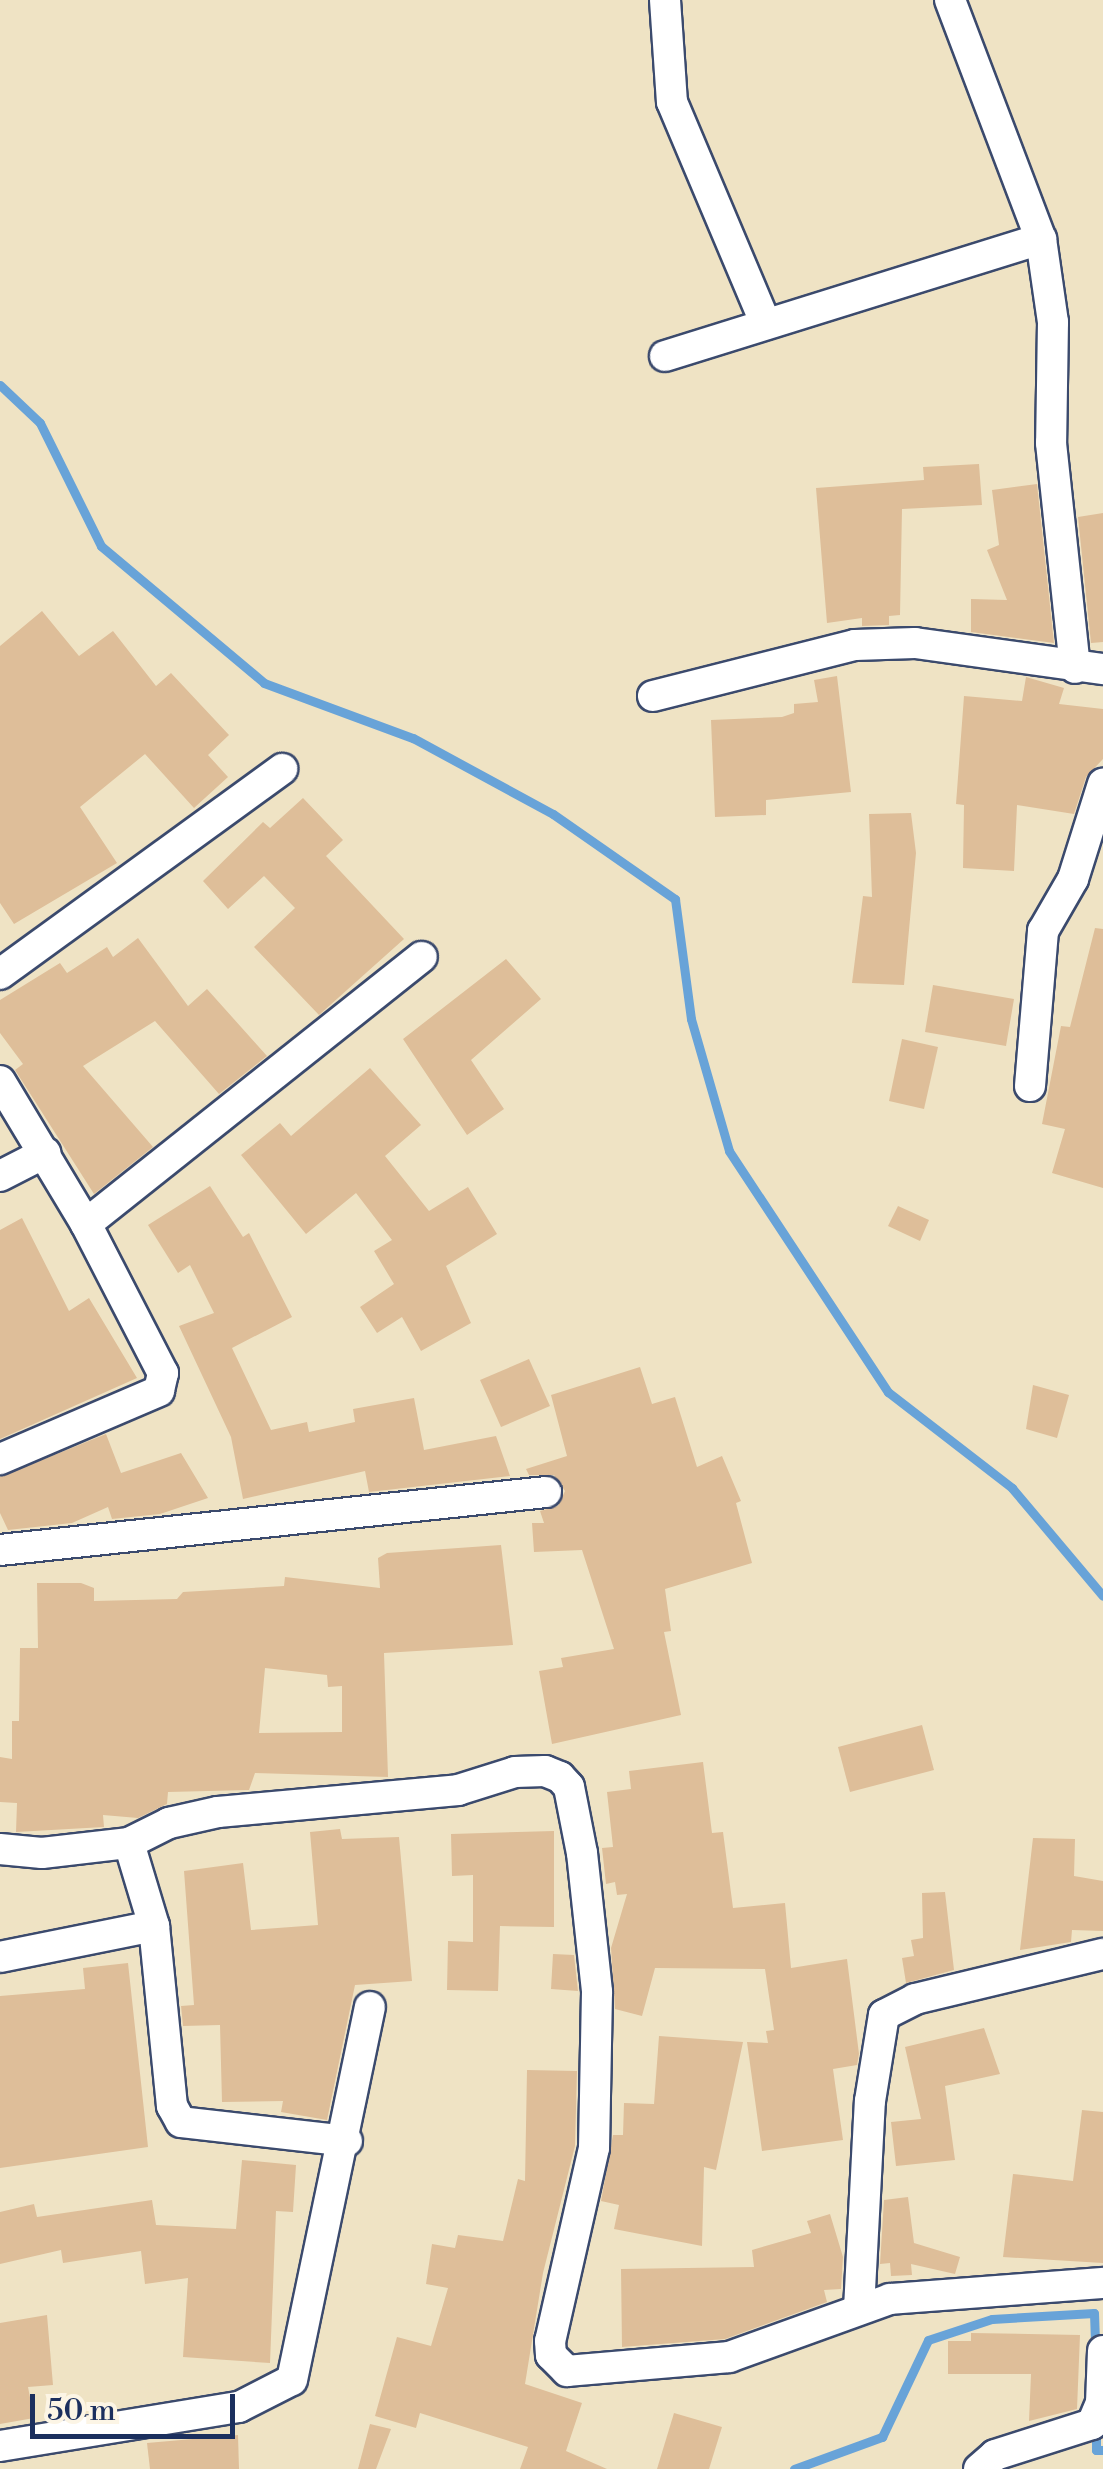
<!DOCTYPE html>
<html>
<head>
<meta charset="utf-8">
<style>
	body { margin:0 }
	#map { position:relative; width:1103px; height:2469px; overflow:hidden; background:#efe3c4; font-family:"Libre Bodoni",serif }
	div>[style] { position:absolute }
	[style*='--x'] { left:calc(var(--x)*1px); top:calc(var(--y)*1px); width:calc(var(--w)*1px); rotate:calc(var(--a)*1deg) }
	.stream>* { height:9px; margin:-4.5px; padding:0 4.5px; transform-origin:4.5px; border-radius:4.5px; background:#68a3d8 }
	.building>* { inset:0; background:#debe99 }
	.roads { filter:drop-shadow(2px 0 #3b4a6d) drop-shadow(-2px 0 #3b4a6d) drop-shadow(0 2px #3b4a6d) drop-shadow(0 -2px #3b4a6d) }
	.street>* { height:30px; margin:-15px; padding:0 15px; transform-origin:15px; border-radius:15px; background:#fff }
	span { translate:-50% -50%; white-space:nowrap; text-align:center; line-height:1.15; -webkit-text-stroke:10px #fcf5e5; paint-order:stroke }
	.scale { position:absolute; left:30px; top:2394px; width:205px; height:45px; box-sizing:border-box; border:5px solid #1b2f5e; border-top:0; padding-left:12px; font-size:30px; line-height:35px; white-space:nowrap; color:#1b2f5e; -webkit-text-stroke:8px #fcf5e5; paint-order:stroke }
</style>
</head>
<body>
<div id="map">
	<div class="stream">
		<i style="--x:0;--y:385;--w:55;--a:43.5"></i>
		<i style="--x:40;--y:423;--w:137;--a:63.6"></i>
		<i style="--x:101;--y:546;--w:213;--a:40"></i>
		<i style="--x:264;--y:683;--w:159;--a:20.3"></i>
		<i style="--x:413;--y:738;--w:159;--a:28.5"></i>
		<i style="--x:553;--y:814;--w:149;--a:34.9"></i>
		<i style="--x:675;--y:899;--w:121;--a:82.4"></i>
		<i style="--x:691;--y:1019;--w:137;--a:73.9"></i>
		<i style="--x:729;--y:1151;--w:289;--a:56.6"></i>
		<i style="--x:888;--y:1392;--w:157;--a:37.7"></i>
		<i style="--x:1012;--y:1488;--w:141;--a:49.9"></i>
		<i style="--x:1096;--y:2429;--w:21;--a:90"></i>
		<i style="--x:1096;--y:2450;--w:7;--a:0"></i>
		<i style="--x:794;--y:2469;--w:94;--a:-20"></i>
		<i style="--x:882;--y:2437;--w:107;--a:-64.6"></i>
		<i style="--x:928;--y:2340;--w:67;--a:-18.2"></i>
		<i style="--x:992;--y:2319;--w:102;--a:-3.4"></i>
		<i style="--x:1094;--y:2313;--w:36;--a:88"></i>
	</div>
	<div class="building">
		<i style="clip-path:polygon(979px 464px,982px 505px,902px 509px,900px 615px,889px 616px,889px 625px,862px 626px,862px 618px,827px 623px,816px 488px,924px 480px,923px 467px)"></i>
		<i style="clip-path:polygon(1037px 484px,1054px 643px,971px 632px,971px 599px,1007px 600px,987px 550px,999px 545px,992px 490px)"></i>
		<i style="clip-path:polygon(1103px 513px,1103px 642px,1091px 643px,1078px 517px)"></i>
		<i style="clip-path:polygon(42px 611px,79px 656px,113px 631px,156px 686px,171px 673px,229px 735px,208px 755px,228px 777px,194px 808px,145px 754px,80px 807px,117px 863px,14px 924px,0 903px,0 646px)"></i>
		<i style="clip-path:polygon(837px 676px,851px 792px,766px 800px,766px 815px,715px 817px,711px 720px,782px 717px,794px 713px,794px 704px,818px 702px,814px 680px)"></i>
		<i style="clip-path:polygon(1026px 677px,1064px 688px,1059px 704px,1103px 709px,1103px 759px,1086px 777px,1074px 814px,1017px 805px,1014px 871px,963px 868px,964px 805px,956px 804px,964px 696px,1022px 701px)"></i>
		<i style="clip-path:polygon(303px 798px,343px 840px,326px 856px,404px 939px,319px 1015px,254px 947px,295px 908px,264px 876px,228px 909px,203px 881px,263px 822px,270px 828px)"></i>
		<i style="clip-path:polygon(911px 813px,916px 853px,904px 985px,852px 983px,863px 896px,872px 897px,869px 814px)"></i>
		<i style="clip-path:polygon(1095px 928px,1103px 929px,1103px 1188px,1052px 1173px,1065px 1129px,1042px 1124px,1061px 1026px,1070px 1027px)"></i>
		<i style="clip-path:polygon(138px 938px,188px 1006px,207px 989px,267px 1056px,219px 1094px,155px 1021px,83px 1066px,153px 1147px,94px 1194px,15px 1070px,23px 1064px,0 1033px,0 1000px,60px 963px,67px 973px,107px 947px,113px 957px)"></i>
		<i style="clip-path:polygon(506px 959px,541px 999px,471px 1060px,504px 1109px,467px 1135px,403px 1039px)"></i>
		<i style="clip-path:polygon(933px 985px,1014px 999px,1006px 1046px,925px 1032px)"></i>
		<i style="clip-path:polygon(902px 1039px,938px 1047px,924px 1109px,889px 1101px)"></i>
		<i style="clip-path:polygon(370px 1068px,421px 1125px,385px 1156px,429px 1211px,468px 1187px,497px 1234px,446px 1266px,471px 1323px,421px 1351px,402px 1317px,377px 1333px,360px 1307px,394px 1284px,374px 1251px,392px 1240px,356px 1193px,306px 1234px,241px 1155px,280px 1123px,291px 1136px)"></i>
		<i style="clip-path:polygon(210px 1186px,243px 1237px,249px 1233px,292px 1317px,232px 1348px,271px 1430px,307px 1422px,309px 1432px,355px 1422px,353px 1409px,414px 1398px,424px 1450px,496px 1436px,510px 1476px,369px 1492px,365px 1471px,243px 1499px,231px 1437px,179px 1326px,214px 1313px,190px 1265px,178px 1273px,148px 1225px)"></i>
		<i style="clip-path:polygon(898px 1206px,929px 1220px,920px 1241px,888px 1226px)"></i>
		<i style="clip-path:polygon(22px 1218px,69px 1311px,89px 1298px,137px 1378px,0 1439px,0 1230px)"></i>
		<i style="clip-path:polygon(529px 1359px,550px 1406px,501px 1427px,480px 1380px)"></i>
		<i style="clip-path:polygon(640px 1367px,652px 1404px,675px 1397px,697px 1467px,722px 1456px,741px 1501px,736px 1503px,752px 1563px,665px 1589px,671px 1631px,664px 1632px,681px 1715px,552px 1744px,539px 1671px,563px 1667px,561px 1658px,614px 1649px,582px 1550px,534px 1552px,532px 1523px,544px 1523px,540px 1511px,558px 1506px,565px 1491px,554px 1475px,529px 1475px,526px 1469px,567px 1456px,551px 1395px)"></i>
		<i style="clip-path:polygon(1033px 1385px,1069px 1395px,1057px 1438px,1026px 1429px)"></i>
		<i style="clip-path:polygon(106px 1434px,121px 1473px,181px 1453px,208px 1498px,160px 1514px,112px 1519px,108px 1507px,72px 1523px,8px 1530px,0 1513px,0 1477px)"></i>
		<i style="clip-path:polygon(evenodd,501px 1545px,513px 1645px,384px 1653px,388px 1777px,255px 1773px,249px 1790px,168px 1792px,167px 1804px,138px 1818px,103px 1815px,104px 1827px,16px 1832px,17px 1803px,0 1802px,0 1757px,12px 1759px,12px 1721px,19px 1721px,20px 1648px,38px 1648px,37px 1583px,81px 1583px,94px 1588px,94px 1601px,177px 1599px,183px 1592px,284px 1586px,285px 1577px,380px 1588px,378px 1558px,387px 1553px,501px 1545px,265px 1668px,327px 1675px,328px 1687px,342px 1686px,342px 1732px,259px 1733px,265px 1668px)"></i>
		<i style="clip-path:polygon(922px 1725px,934px 1770px,850px 1792px,838px 1747px)"></i>
		<i style="clip-path:polygon(703px 1762px,712px 1833px,723px 1832px,733px 1908px,785px 1903px,791px 1968px,847px 1959px,859px 2054px,857px 2065px,833px 2069px,843px 2140px,762px 2151px,747px 2042px,768px 2043px,766px 2031px,774px 2030px,765px 1969px,655px 1968px,642px 2016px,615px 2009px,611px 1948px,627px 1894px,617px 1895px,615px 1882px,606px 1884px,602px 1848px,613px 1847px,607px 1792px,631px 1789px,629px 1771px)"></i>
		<i style="clip-path:polygon(340px 1829px,342px 1839px,399px 1837px,412px 1981px,355px 1985px,327px 2120px,281px 2112px,283px 2101px,222px 2102px,220px 2025px,183px 2026px,181px 2006px,194px 2005px,184px 1871px,243px 1863px,251px 1930px,318px 1925px,310px 1832px)"></i>
		<i style="clip-path:polygon(554px 1831px,554px 1927px,500px 1926px,498px 1991px,447px 1990px,448px 1941px,473px 1942px,473px 1875px,452px 1876px,451px 1834px)"></i>
		<i style="clip-path:polygon(1033px 1838px,1075px 1839px,1074px 1876px,1103px 1881px,1103px 1931px,1072px 1930px,1071px 1942px,1020px 1950px)"></i>
		<i style="clip-path:polygon(945px 1892px,954px 1970px,906px 1983px,902px 1958px,914px 1956px,911px 1940px,923px 1938px,922px 1893px)"></i>
		<i style="clip-path:polygon(553px 1954px,574px 1955px,578px 1991px,551px 1989px)"></i>
		<i style="clip-path:polygon(128px 1963px,148px 2147px,0 2168px,0 1996px,85px 1989px,83px 1968px)"></i>
		<i style="clip-path:polygon(984px 2028px,1000px 2074px,945px 2086px,955px 2160px,896px 2166px,891px 2122px,921px 2119px,905px 2047px)"></i>
		<i style="clip-path:polygon(659px 2036px,743px 2042px,716px 2170px,704px 2167px,702px 2246px,614px 2229px,619px 2205px,601px 2201px,613px 2135px,623px 2135px,624px 2103px,654px 2104px)"></i>
		<i style="clip-path:polygon(527px 2070px,577px 2071px,575px 2146px,543px 2273px,525px 2384px,582px 2403px,566px 2451px,607px 2469px,520px 2469px,528px 2447px,420px 2413px,416px 2428px,375px 2416px,397px 2337px,431px 2346px,448px 2288px,426px 2284px,432px 2244px,455px 2248px,458px 2235px,503px 2241px,518px 2179px,525px 2181px)"></i>
		<i style="clip-path:polygon(1082px 2110px,1103px 2112px,1103px 2263px,1003px 2257px,1013px 2174px,1073px 2181px)"></i>
		<i style="clip-path:polygon(242px 2160px,296px 2165px,293px 2212px,276px 2211px,270px 2363px,183px 2357px,188px 2278px,145px 2284px,141px 2251px,63px 2263px,61px 2250px,0 2264px,0 2212px,34px 2204px,37px 2217px,152px 2200px,156px 2225px,236px 2229px)"></i>
		<i style="clip-path:polygon(908px 2197px,914px 2243px,960px 2257px,955px 2274px,911px 2264px,912px 2275px,891px 2276px,890px 2263px,880px 2264px,884px 2200px)"></i>
		<i style="clip-path:polygon(830px 2214px,843px 2257px,841px 2289px,824px 2290px,827px 2302px,725px 2339px,622px 2347px,621px 2269px,754px 2267px,752px 2250px,811px 2233px,807px 2221px)"></i>
		<i style="clip-path:polygon(47px 2315px,53px 2385px,28px 2387px,34px 2418px,0 2424px,0 2323px)"></i>
		<i style="clip-path:polygon(971px 2333px,1080px 2335px,1077px 2409px,1029px 2421px,1031px 2374px,948px 2374px,948px 2341px,971px 2341px)"></i>
		<i style="clip-path:polygon(674px 2413px,722px 2427px,709px 2469px,657px 2469px)"></i>
		<i style="clip-path:polygon(370px 2424px,391px 2429px,376px 2469px,358px 2469px)"></i>
		<i style="clip-path:polygon(238px 2435px,239px 2469px,150px 2469px,147px 2443px)"></i>
	</div>
	<div class="roads">
		<div class="street">
			<i style="--x:665;--y:0;--w:102;--a:86.1"></i>
			<i style="--x:672;--y:102;--w:241;--a:67.1"></i>
			<i style="--x:950;--y:0;--w:256;--a:69.2"></i>
			<i style="--x:1041;--y:239;--w:84;--a:81.8"></i>
			<i style="--x:1053;--y:322;--w:121;--a:90.9"></i>
			<i style="--x:1051;--y:443;--w:226;--a:83.9"></i>
			<i style="--x:665;--y:356;--w:394;--a:-17.3"></i>
			<i style="--x:653;--y:696;--w:208;--a:-14.2"></i>
			<i style="--x:855;--y:645;--w:60;--a:-1.9"></i>
			<i style="--x:915;--y:643;--w:190;--a:7.9"></i>
			<i style="--x:0;--y:974;--w:349;--a:-36"></i>
			<i style="--x:0;--y:1081;--w:167;--a:59"></i>
			<i style="--x:86;--y:1224;--w:168;--a:62.7"></i>
			<i style="--x:163;--y:1373;--w:18;--a:103"></i>
			<i style="--x:159;--y:1391;--w:173;--a:156.8"></i>
			<i style="--x:1030;--y:1086;--w:156;--a:-85.2"></i>
			<i style="--x:1043;--y:931;--w:60;--a:-60"></i>
			<i style="--x:1073;--y:879;--w:100;--a:-72.5"></i>
			<i style="--x:0;--y:1176;--w:51;--a:-27.1"></i>
			<i style="--x:86;--y:1224;--w:429;--a:-38.5"></i>
			<i style="--x:0;--y:1550;--w:549;--a:-6.06"></i>
			<i style="--x:129;--y:1843;--w:87;--a:73.2"></i>
			<i style="--x:154;--y:1926;--w:181;--a:84.3"></i>
			<i style="--x:172;--y:2106;--w:18;--a:61"></i>
			<i style="--x:181;--y:2122;--w:167;--a:6.5"></i>
			<i style="--x:0;--y:1849;--w:42;--a:5.4"></i>
			<i style="--x:42;--y:1853;--w:88;--a:-6.6"></i>
			<i style="--x:129;--y:1843;--w:45;--a:-26.6"></i>
			<i style="--x:169;--y:1823;--w:50;--a:-12.7"></i>
			<i style="--x:218;--y:1812;--w:241;--a:-5.2"></i>
			<i style="--x:458;--y:1790;--w:60;--a:-17.5"></i>
			<i style="--x:515;--y:1772;--w:30;--a:-2"></i>
			<i style="--x:545;--y:1771;--w:16;--a:22"></i>
			<i style="--x:560;--y:1777;--w:13;--a:48"></i>
			<i style="--x:569;--y:1787;--w:67;--a:78.9"></i>
			<i style="--x:582;--y:1853;--w:140;--a:83.8"></i>
			<i style="--x:597;--y:1992;--w:156;--a:91.1"></i>
			<i style="--x:594;--y:2148;--w:198;--a:102.8"></i>
			<i style="--x:550;--y:2341;--w:14;--a:86"></i>
			<i style="--x:551;--y:2355;--w:23;--a:45"></i>
			<i style="--x:567;--y:2371;--w:163;--a:-4.9"></i>
			<i style="--x:729;--y:2357;--w:171;--a:-19.8"></i>
			<i style="--x:890;--y:2299;--w:214;--a:-4.3"></i>
			<i style="--x:0;--y:1957;--w:157;--a:-11.4"></i>
			<i style="--x:859;--y:2309;--w:208;--a:-87"></i>
			<i style="--x:870;--y:2101;--w:87;--a:-80.8"></i>
			<i style="--x:884;--y:2015;--w:35;--a:-27"></i>
			<i style="--x:915;--y:1999;--w:193;--a:-13.5"></i>
			<i style="--x:0;--y:2446;--w:242;--a:-9.3"></i>
			<i style="--x:239;--y:2407;--w:59;--a:-27"></i>
			<i style="--x:292;--y:2380;--w:381;--a:-78.2"></i>
			<i style="--x:979;--y:2469;--w:21;--a:-41"></i>
			<i style="--x:995;--y:2455;--w:102;--a:-17.7"></i>
			<i style="--x:1092;--y:2424;--w:23;--a:-67"></i>
			<i style="--x:1101;--y:2403;--w:52;--a:-87.8"></i>
		</div>
	</div>
	<div class="scale">50 m</div>
</div>
</body>
</html>
